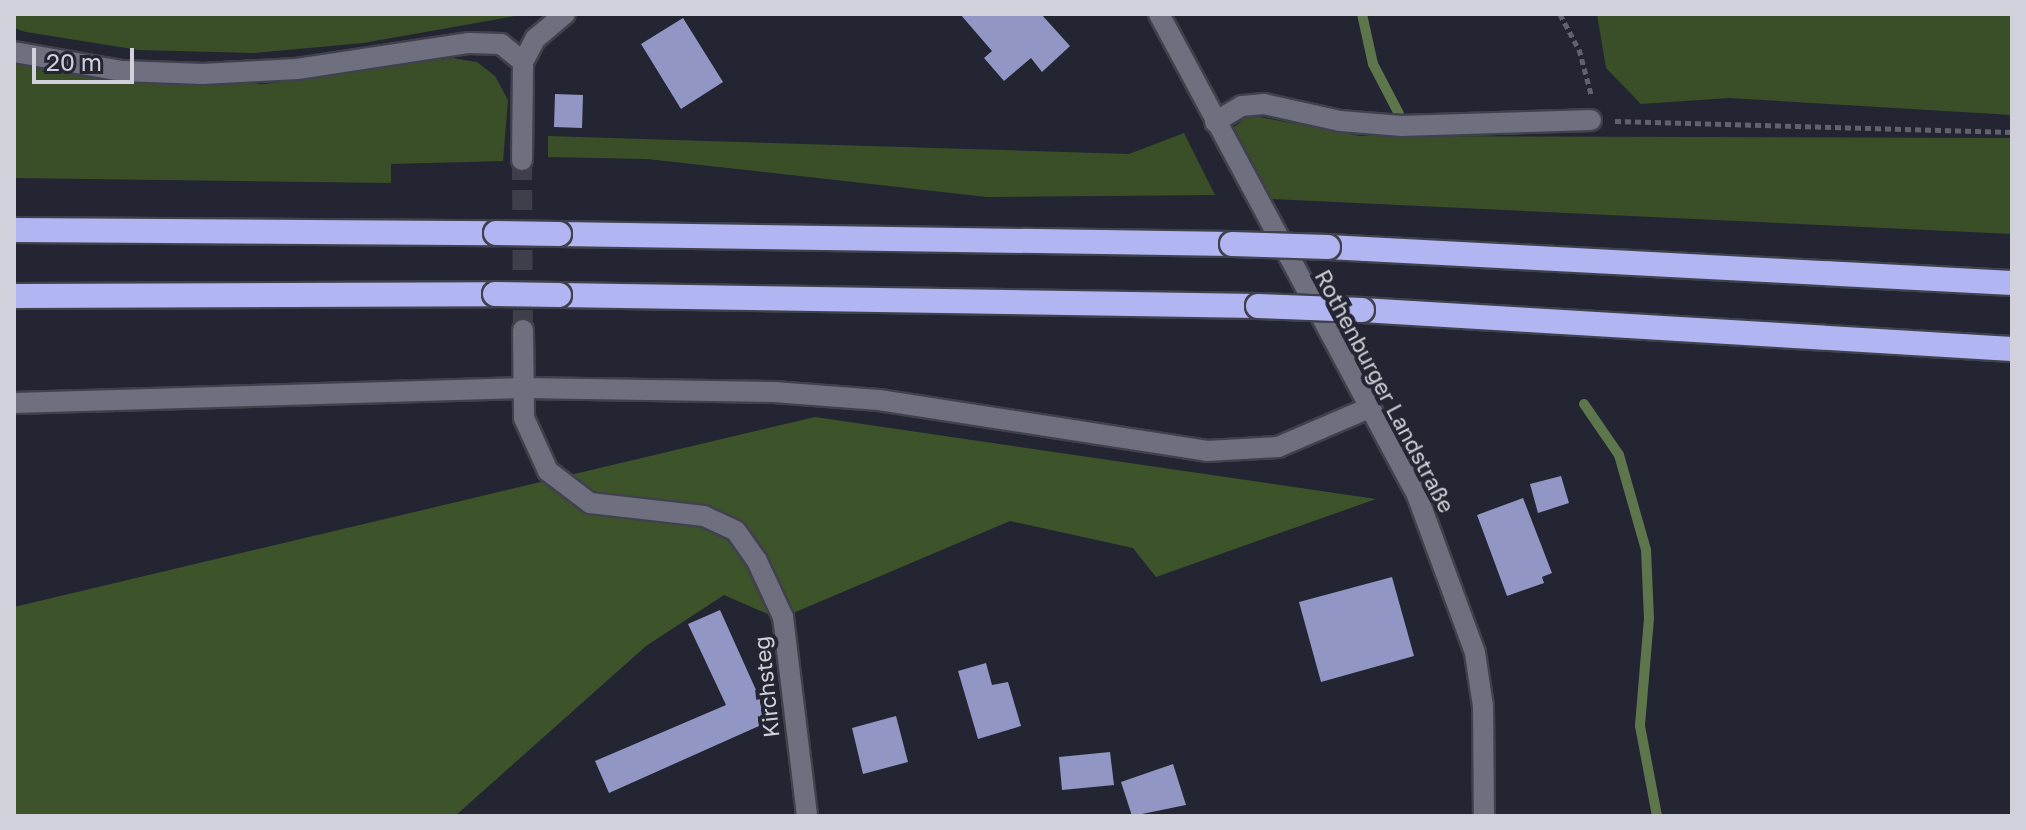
<!DOCTYPE html>
<html>
<head>
<meta charset="utf-8">
<style>
	body { margin:0 }
	#map { position:relative; width:2026px; height:830px; overflow:hidden; background:#242532; font-family:"Golos Text",sans-serif }
	div>[style] { position:absolute }
	[style*='--x'] { left:calc(var(--x)*1px); top:calc(var(--y)*1px); width:calc(var(--w)*1px); rotate:calc(var(--a)*1deg) }
	.green>* { inset:0; background:#3a4f28 }
	.forest>* { inset:0; background:#3d542b }
	.stream>* { height:10px; margin:-5px; padding:0 5px; transform-origin:5px; border-radius:5px; background:#5e764b }
	.building>* { inset:0; background:#9296c5 }
	.minor-tunnel>* { height:20px; margin-top:-10px; transform-origin:0; background:repeating-linear-gradient(90deg,#3e3f4b 0 20px,transparent 0 30px) }
	.path>* { height:5px; margin-top:-2.5px; transform-origin:0; background:repeating-linear-gradient(90deg,#61626e 0 6px,transparent 0 10px) }
	.roads { filter:drop-shadow(2px 0 #40414c) drop-shadow(-2px 0 #40414c) drop-shadow(0 2px #40414c) drop-shadow(0 -2px #40414c) }
	.minor>* { height:20px; margin:-10px; padding:0 10px; transform-origin:10px; border-radius:10px; background:#6e707f }
	.highway>* { height:24px; margin:-12px; padding:0 12px; transform-origin:12px; border-radius:12px; background:#b1b6f3 }
	.bridges { filter:drop-shadow(2px 0 #40414c) drop-shadow(-2px 0 #40414c) drop-shadow(0 2px #40414c) drop-shadow(0 -2px #40414c) }
	.highway-bridge>* { height:24px; margin:-12px; padding:0 12px; transform-origin:12px; border-radius:12px; background:#b1b6f3 }
	span { translate:-50% -50%; white-space:nowrap; text-align:center; line-height:1.15; -webkit-text-stroke:8px #242532; paint-order:stroke }
	.street-label { font-size:22px; color:#d0d1da }
	.frame { position:absolute; inset:0; border:16px solid #d0d1da; pointer-events:none }
	.scale { position:absolute; left:32px; top:48px; width:102px; height:36px; box-sizing:border-box; border:4px solid #d0d1da; border-top:0; padding-left:10px; font-size:24px; line-height:28px; white-space:nowrap; color:#d0d1da; -webkit-text-stroke:6px #242532; paint-order:stroke }
</style>
</head>
<body>
<div id="map">
	<div class="green">
		<i style="clip-path:polygon(14px 14px,527px 14px,363px 43px,253px 53px,139px 50px,26px 32px,14px 28px)"></i>
		<i style="clip-path:polygon(1597px 14px,2012px 14px,2012px 115px,1729px 98px,1641px 104px,1606px 68px)"></i>
		<i style="clip-path:polygon(452px 58px,477px 62px,495px 76px,508px 100px,503px 161px,391px 164px,391px 183px,14px 178px,14px 60px,137px 82px,265px 84px)"></i>
		<i style="clip-path:polygon(1249px 115px,1360px 136px,2012px 138px,2012px 234px,1272px 199px,1234px 127px)"></i>
		<i style="clip-path:polygon(1184px 133px,1215px 195px,987px 197px,647px 159px,548px 157px,548px 136px,1129px 154px)"></i>
	</div>
	<div class="forest">
		<i style="clip-path:polygon(815px 417px,1376px 499px,1156px 577px,1133px 548px,1010px 521px,779px 619px,724px 595px,646px 646px,455px 816px,14px 816px,14px 607px)"></i>
	</div>
	<div class="stream">
		<i style="--x:1362;--y:14;--w:51;--a:77.6"></i>
		<i style="--x:1373;--y:64;--w:56;--a:62.5"></i>
		<i style="--x:1584;--y:404;--w:62;--a:55.5"></i>
		<i style="--x:1619;--y:455;--w:99;--a:74.1"></i>
		<i style="--x:1646;--y:550;--w:68;--a:87.5"></i>
		<i style="--x:1649;--y:618;--w:108;--a:94.8"></i>
		<i style="--x:1640;--y:726;--w:92;--a:79.3"></i>
	</div>
	<div class="building">
		<i style="clip-path:polygon(960px 14px,1041px 14px,1070px 46px,1042px 72px,1031px 58px,1004px 81px,984px 58px,992px 51px)"></i>
		<i style="clip-path:polygon(683px 18px,723px 82px,681px 109px,641px 44px)"></i>
		<i style="clip-path:polygon(555px 94px,583px 95px,582px 128px,554px 127px)"></i>
		<i style="clip-path:polygon(1561px 476px,1569px 503px,1538px 513px,1530px 484px)"></i>
		<i style="clip-path:polygon(1523px 498px,1552px 573px,1542px 577px,1544px 583px,1507px 596px,1477px 515px)"></i>
		<i style="clip-path:polygon(1392px 577px,1414px 656px,1321px 682px,1299px 602px)"></i>
		<i style="clip-path:polygon(720px 610px,770px 721px,609px 793px,595px 761px,726px 705px,688px 624px)"></i>
		<i style="clip-path:polygon(986px 663px,992px 685px,1008px 682px,1021px 726px,978px 739px,958px 671px)"></i>
		<i style="clip-path:polygon(896px 716px,908px 762px,863px 774px,852px 728px)"></i>
		<i style="clip-path:polygon(1110px 752px,1114px 785px,1062px 790px,1059px 757px)"></i>
		<i style="clip-path:polygon(1173px 764px,1186px 805px,1132px 816px,1121px 782px)"></i>
	</div>
	<div class="minor-tunnel">
		<i style="--x:522;--y:160;--w:170;--a:89.7"></i>
	</div>
	<div class="path">
		<i style="--x:1560;--y:14;--w:40;--a:62"></i>
		<i style="--x:1579;--y:49;--w:47;--a:75.1"></i>
		<i style="--x:1615;--y:121;--w:397;--a:1.6"></i>
	</div>
	<div class="roads">
		<div class="minor">
			<i style="--x:1159;--y:14;--w:546;--a:61.79"></i>
			<i style="--x:1417;--y:495;--w:168;--a:69.8"></i>
			<i style="--x:1475;--y:653;--w:54;--a:81.4"></i>
			<i style="--x:1483;--y:706;--w:110;--a:89.5"></i>
			<i style="--x:14;--y:52;--w:110;--a:10"></i>
			<i style="--x:122;--y:71;--w:81;--a:2.1"></i>
			<i style="--x:203;--y:74;--w:94;--a:-3"></i>
			<i style="--x:297;--y:69;--w:174;--a:-8.6"></i>
			<i style="--x:469;--y:43;--w:32;--a:2"></i>
			<i style="--x:501;--y:44;--w:28;--a:39"></i>
			<i style="--x:1215;--y:122;--w:31;--a:-31"></i>
			<i style="--x:1242;--y:106;--w:22;--a:-5"></i>
			<i style="--x:1264;--y:104;--w:78;--a:12.6"></i>
			<i style="--x:1340;--y:121;--w:62;--a:4.6"></i>
			<i style="--x:1402;--y:126;--w:189;--a:-1.8"></i>
			<i style="--x:522;--y:160;--w:98;--a:-89.4"></i>
			<i style="--x:523;--y:62;--w:26;--a:-62"></i>
			<i style="--x:535;--y:39;--w:39;--a:-40"></i>
			<i style="--x:523;--y:330;--w:88;--a:89.3"></i>
			<i style="--x:524;--y:418;--w:58;--a:65.6"></i>
			<i style="--x:548;--y:471;--w:53;--a:37.3"></i>
			<i style="--x:590;--y:503;--w:115;--a:6.5"></i>
			<i style="--x:704;--y:516;--w:35;--a:25"></i>
			<i style="--x:736;--y:531;--w:37;--a:55"></i>
			<i style="--x:757;--y:561;--w:62;--a:65.1"></i>
			<i style="--x:783;--y:617;--w:200;--a:83.1"></i>
			<i style="--x:14;--y:403;--w:509;--a:-1.69"></i>
			<i style="--x:523;--y:388;--w:251;--a:0.9"></i>
			<i style="--x:774;--y:392;--w:105;--a:4.4"></i>
			<i style="--x:879;--y:400;--w:332;--a:8.8"></i>
			<i style="--x:1207;--y:451;--w:71;--a:-3.2"></i>
			<i style="--x:1278;--y:447;--w:99;--a:-23.2"></i>
		</div>
		<div class="highway">
			<i style="--x:14;--y:230;--w:482;--a:0.4"></i>
			<i style="--x:559;--y:234;--w:673;--a:0.85"></i>
			<i style="--x:1328;--y:247;--w:685;--a:3.01"></i>
			<i style="--x:559;--y:295;--w:699;--a:0.9"></i>
			<i style="--x:14;--y:296;--w:481;--a:-0.2"></i>
			<i style="--x:1362;--y:310;--w:651;--a:3.43"></i>
		</div>
	</div>
	<div class="bridges">
		<div class="highway-bridge">
			<i style="--x:496;--y:233;--w:63;--a:0.9"></i>
			<i style="--x:1232;--y:244;--w:96;--a:1.8"></i>
			<i style="--x:495;--y:294;--w:64;--a:0.9"></i>
			<i style="--x:1258;--y:306;--w:104;--a:2.2"></i>
		</div>
	</div>
	<div class="street-label">
		<span style="left:1385px;top:391px;rotate:62deg">Rothenburger Landstraße</span>
		<span style="left:766px;top:687px;rotate:-96deg">Kirchsteg</span>
	</div>
	<div class="frame"></div>
	<div class="scale">20 m</div>
</div>
</body>
</html>
